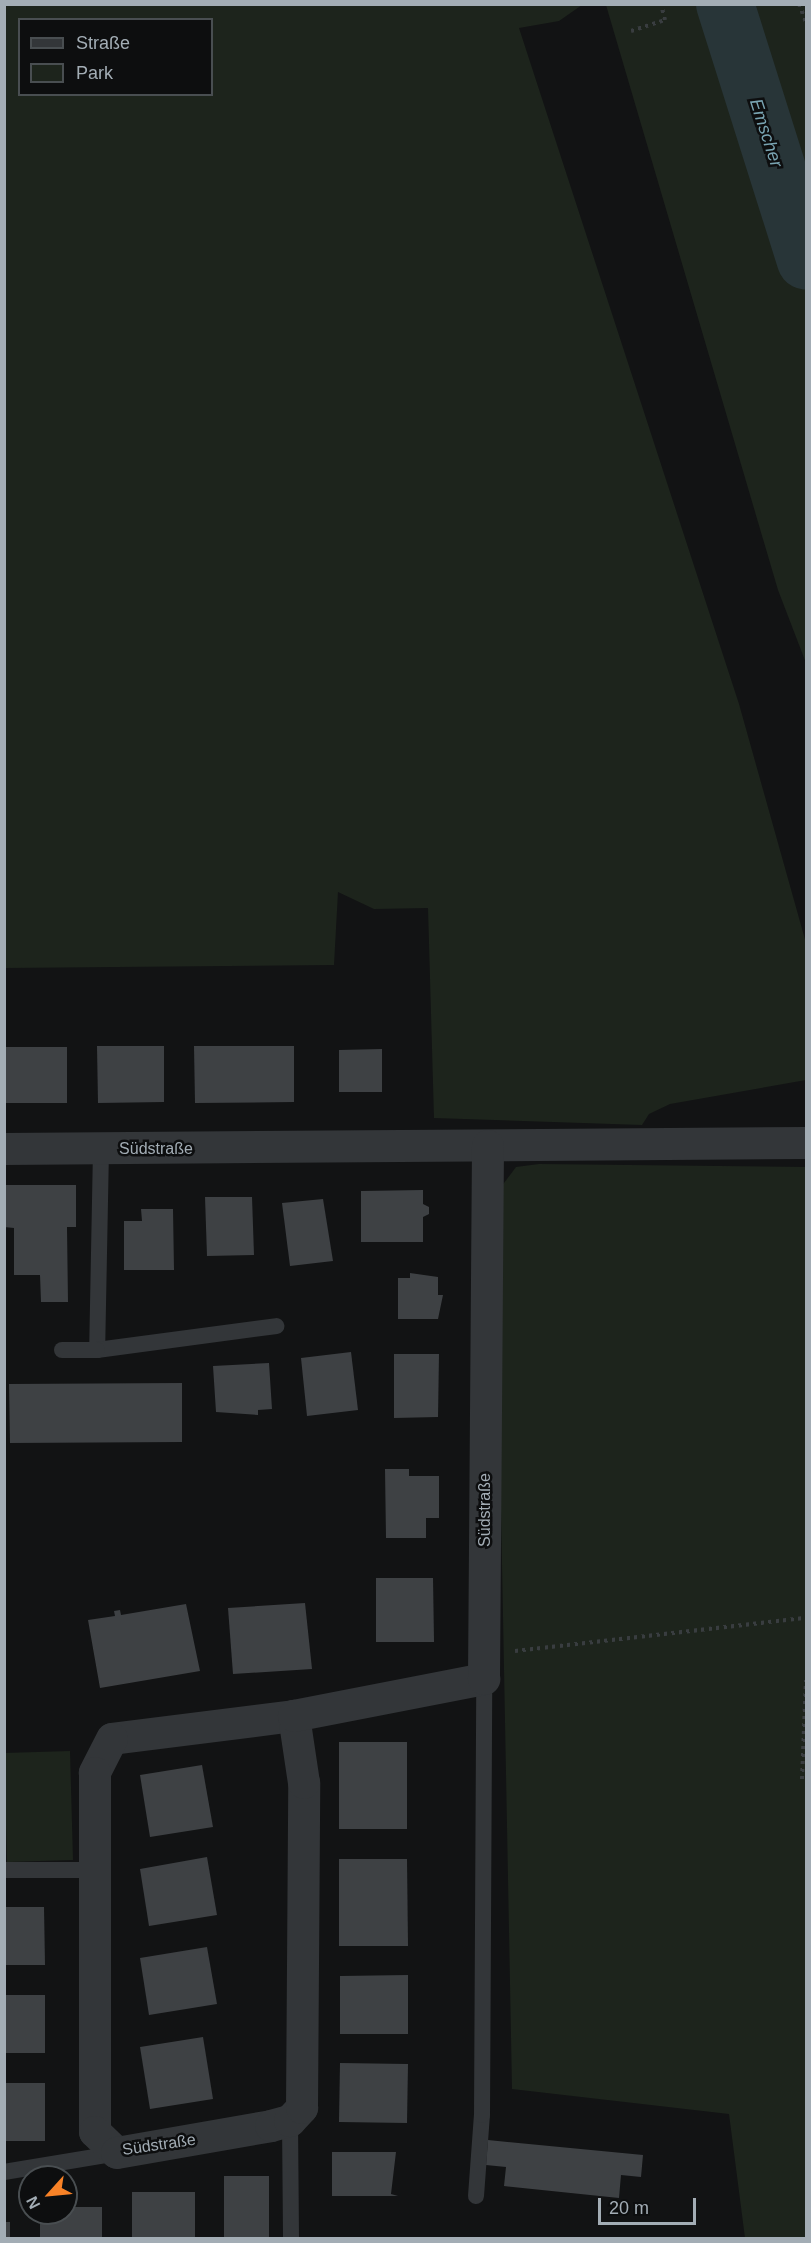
<!DOCTYPE html>
<html>
<head>
<meta charset="utf-8">
<style>
	body { margin:0 }
	#map { position:relative; width:811px; height:2243px; overflow:hidden; background:#121314; font-family:Arial,sans-serif }
	div>[style] { position:absolute }
	[style*='--x'] { left:calc(var(--x)*1px); top:calc(var(--y)*1px); width:calc(var(--w)*1px); rotate:calc(var(--a)*1deg) }
	.green>* { inset:0; background:#1d241c }
	.river>* { height:58px; margin:-29px; padding:0 29px; transform-origin:29px; border-radius:29px; background:#283538 }
	.building>* { inset:0; background:#3e4144 }
	.path>* { height:4px; margin-top:-2px; transform-origin:0; background:repeating-linear-gradient(90deg,#393d40 0 3px,transparent 0 7.5px) }
	.service>* { height:16px; margin:-8px; padding:0 8px; transform-origin:8px; border-radius:8px; background:#333639 }
	.minor>* { height:32px; margin:-16px; padding:0 16px; transform-origin:16px; border-radius:16px; background:#333639 }
	span { translate:-50% -50%; white-space:nowrap; text-align:center; line-height:1.15; -webkit-text-stroke:5px #0d0e0f; paint-order:stroke }
	.street-label { font-size:16px; color:#a3adb5 }
	.water-label { font-size:18px; color:#79a4b2; font-style:italic }
	.frame { position:absolute; inset:0; border:6px solid #a3adb5; pointer-events:none }
	.legend { position:absolute; left:18px; top:18px; width:195px; height:78px; box-sizing:border-box; background:#0d0e0f; border:2px solid #494e51; margin:0; padding:8px 10px; list-style:none; font-size:18px; color:#a3adb5 }
	.legend li { display:flex; align-items:center; gap:12px; height:30px }
	.legend b { width:30px; border:2px solid #494e51 }
	.north { position:absolute; left:18px; top:2165px; width:60px; height:60px; box-sizing:border-box; background:#0d0e0f; border:2px solid #494e51; border-radius:50%; rotate:243deg; font-size:16px; font-weight:700; line-height:24px; text-align:center; color:#a3adb5 }
	.north::after { content:''; display:block; margin:auto; width:21px; height:27px; background:#f88227; clip-path:polygon(50% 0,100% 100%,50% 72%,0 100%) }
	.scale { position:absolute; left:598px; top:2198px; width:98px; height:27px; box-sizing:border-box; border:3px solid #a3adb5; border-top:0; padding-left:8px; font-size:18px; line-height:21px; white-space:nowrap; color:#a3adb5; -webkit-text-stroke:4px #0d0e0f; paint-order:stroke }
</style>
</head>
<body>
<div id="map">
	<div class="green">
		<i style="clip-path:polygon(evenodd,4px 5px,582px 5px,559px 21px,519px 28px,739px 704px,806px 943px,806px 1080px,670px 1104px,649px 1114px,642px 1125px,434px 1118px,428px 908px,374px 909px,338px 892px,334px 965px,5px 968px,4px 5px,20px 20px,212px 20px,212px 94px,20px 94px,20px 20px)"></i>
		<i style="clip-path:polygon(606px 5px,806px 5px,806px 663px,778px 590px)"></i>
		<i style="clip-path:polygon(539px 1164px,806px 1167px,806px 2238px,745px 2238px,729px 2114px,512px 2089px,495px 1195px,516px 1167px)"></i>
		<i style="clip-path:polygon(70px 1751px,73px 1860px,7px 1862px,4px 1753px)"></i>
	</div>
	<div class="river">
		<i style="--x:725;--y:4;--w:269;--a:72.5"></i>
	</div>
	<div class="building">
		<i style="clip-path:polygon(97px 1046px,164px 1046px,164px 1102px,98px 1103px)"></i>
		<i style="clip-path:polygon(194px 1046px,294px 1046px,294px 1102px,195px 1103px)"></i>
		<i style="clip-path:polygon(4px 1047px,67px 1047px,67px 1103px,4px 1103px)"></i>
		<i style="clip-path:polygon(382px 1049px,382px 1092px,339px 1092px,339px 1050px)"></i>
		<i style="clip-path:polygon(4px 1185px,76px 1185px,76px 1227px,67px 1227px,68px 1302px,41px 1302px,40px 1275px,14px 1275px,14px 1228px,4px 1227px)"></i>
		<i style="clip-path:polygon(423px 1190px,423px 1204px,429px 1207px,429px 1214px,423px 1217px,423px 1242px,361px 1242px,361px 1191px)"></i>
		<i style="clip-path:polygon(205px 1197px,252px 1197px,254px 1255px,207px 1256px)"></i>
		<i style="clip-path:polygon(323px 1199px,333px 1261px,290px 1266px,282px 1203px)"></i>
		<i style="clip-path:polygon(141px 1209px,173px 1209px,174px 1270px,124px 1270px,124px 1221px,142px 1221px)"></i>
		<i style="clip-path:polygon(410px 1273px,438px 1277px,438px 1295px,443px 1295px,438px 1319px,398px 1319px,398px 1278px,410px 1278px)"></i>
		<i style="clip-path:polygon(351px 1352px,358px 1410px,307px 1416px,301px 1358px)"></i>
		<i style="clip-path:polygon(394px 1354px,439px 1354px,438px 1417px,394px 1418px)"></i>
		<i style="clip-path:polygon(269px 1363px,272px 1409px,258px 1410px,258px 1415px,216px 1412px,213px 1366px)"></i>
		<i style="clip-path:polygon(182px 1383px,182px 1442px,10px 1443px,9px 1384px)"></i>
		<i style="clip-path:polygon(385px 1469px,409px 1469px,409px 1476px,439px 1476px,439px 1518px,426px 1518px,426px 1538px,386px 1538px)"></i>
		<i style="clip-path:polygon(376px 1578px,433px 1578px,434px 1642px,376px 1642px)"></i>
		<i style="clip-path:polygon(305px 1603px,312px 1669px,233px 1674px,228px 1608px)"></i>
		<i style="clip-path:polygon(186px 1604px,200px 1671px,100px 1688px,88px 1620px,115px 1616px,114px 1611px,120px 1610px,121px 1615px)"></i>
		<i style="clip-path:polygon(339px 1742px,407px 1742px,407px 1829px,339px 1829px)"></i>
		<i style="clip-path:polygon(202px 1765px,213px 1827px,150px 1837px,140px 1775px)"></i>
		<i style="clip-path:polygon(207px 1857px,217px 1915px,149px 1926px,140px 1869px)"></i>
		<i style="clip-path:polygon(339px 1859px,407px 1859px,408px 1946px,339px 1946px)"></i>
		<i style="clip-path:polygon(4px 1907px,44px 1907px,45px 1965px,4px 1965px)"></i>
		<i style="clip-path:polygon(207px 1947px,217px 2004px,149px 2015px,140px 1958px)"></i>
		<i style="clip-path:polygon(408px 1975px,408px 2034px,340px 2034px,340px 1976px)"></i>
		<i style="clip-path:polygon(4px 1995px,45px 1995px,45px 2053px,4px 2053px)"></i>
		<i style="clip-path:polygon(203px 2037px,213px 2099px,150px 2109px,140px 2047px)"></i>
		<i style="clip-path:polygon(340px 2063px,408px 2064px,407px 2123px,339px 2122px)"></i>
		<i style="clip-path:polygon(4px 2083px,45px 2083px,45px 2141px,4px 2141px)"></i>
		<i style="clip-path:polygon(488px 2140px,643px 2155px,641px 2177px,621px 2175px,619px 2198px,504px 2186px,506px 2167px,486px 2165px)"></i>
		<i style="clip-path:polygon(332px 2152px,396px 2152px,391px 2194px,398px 2196px,332px 2196px)"></i>
		<i style="clip-path:polygon(224px 2176px,269px 2176px,269px 2238px,224px 2238px)"></i>
		<i style="clip-path:polygon(132px 2192px,195px 2192px,195px 2238px,132px 2238px)"></i>
		<i style="clip-path:polygon(66px 2207px,102px 2207px,102px 2238px,40px 2238px,40px 2213px,66px 2213px)"></i>
		<i style="clip-path:polygon(4px 2222px,10px 2222px,10px 2238px,4px 2238px)"></i>
	</div>
	<div class="path">
		<i style="--x:799;--y:4;--w:19;--a:69"></i>
		<i style="--x:631;--y:31;--w:36;--a:-18"></i>
		<i style="--x:665;--y:20;--w:16;--a:-104"></i>
		<i style="--x:515;--y:1651;--w:293;--a:-6.5"></i>
		<i style="--x:802;--y:1779;--w:99;--a:-87.7"></i>
	</div>
	<div class="service">
		<i style="--x:101;--y:1149;--w:201;--a:91.1"></i>
		<i style="--x:97;--y:1350;--w:181;--a:-7.6"></i>
		<i style="--x:62;--y:1350;--w:35;--a:0"></i>
		<i style="--x:4;--y:1870;--w:90;--a:0"></i>
		<i style="--x:290;--y:2121;--w:117;--a:89.5"></i>
		<i style="--x:4;--y:2172;--w:115;--a:-9.5"></i>
		<i style="--x:476;--y:2196;--w:81;--a:-85.8"></i>
		<i style="--x:482;--y:2115;--w:436;--a:-89.7"></i>
	</div>
	<div class="minor">
		<i style="--x:4;--y:1149;--w:802;--a:-0.43"></i>
		<i style="--x:294;--y:1716;--w:183;--a:172.8"></i>
		<i style="--x:112;--y:1739;--w:38;--a:117"></i>
		<i style="--x:95;--y:1773;--w:359;--a:90"></i>
		<i style="--x:95;--y:2132;--w:30;--a:44"></i>
		<i style="--x:117;--y:2153;--w:156;--a:-9.9"></i>
		<i style="--x:271;--y:2126;--w:20;--a:-15"></i>
		<i style="--x:290;--y:2121;--w:18;--a:-47"></i>
		<i style="--x:302;--y:2108;--w:325;--a:-89.6"></i>
		<i style="--x:304;--y:1783;--w:68;--a:-98.5"></i>
		<i style="--x:294;--y:1716;--w:194;--a:-11"></i>
		<i style="--x:484;--y:1679;--w:533;--a:-89.57"></i>
	</div>
	<div class="street-label">
		<span style="left:156px;top:1149px">Südstraße</span>
		<span style="left:485px;top:1510px;rotate:-90deg">Südstraße</span>
		<span style="left:159px;top:2145px;rotate:-8deg">Südstraße</span>
	</div>
	<div class="water-label">
		<span style="left:766px;top:133px;rotate:72deg">Emscher</span>
	</div>
	<div class="frame"></div>
	<ul class="legend">
	<li><b style="height:8px;background:#333639"></b>Straße</li>
	<li><b style="height:16px;background:#1d241c"></b>Park</li>
	</ul>
	<div class="north">N</div>
	<div class="scale">20 m</div>
</div>
</body>
</html>
